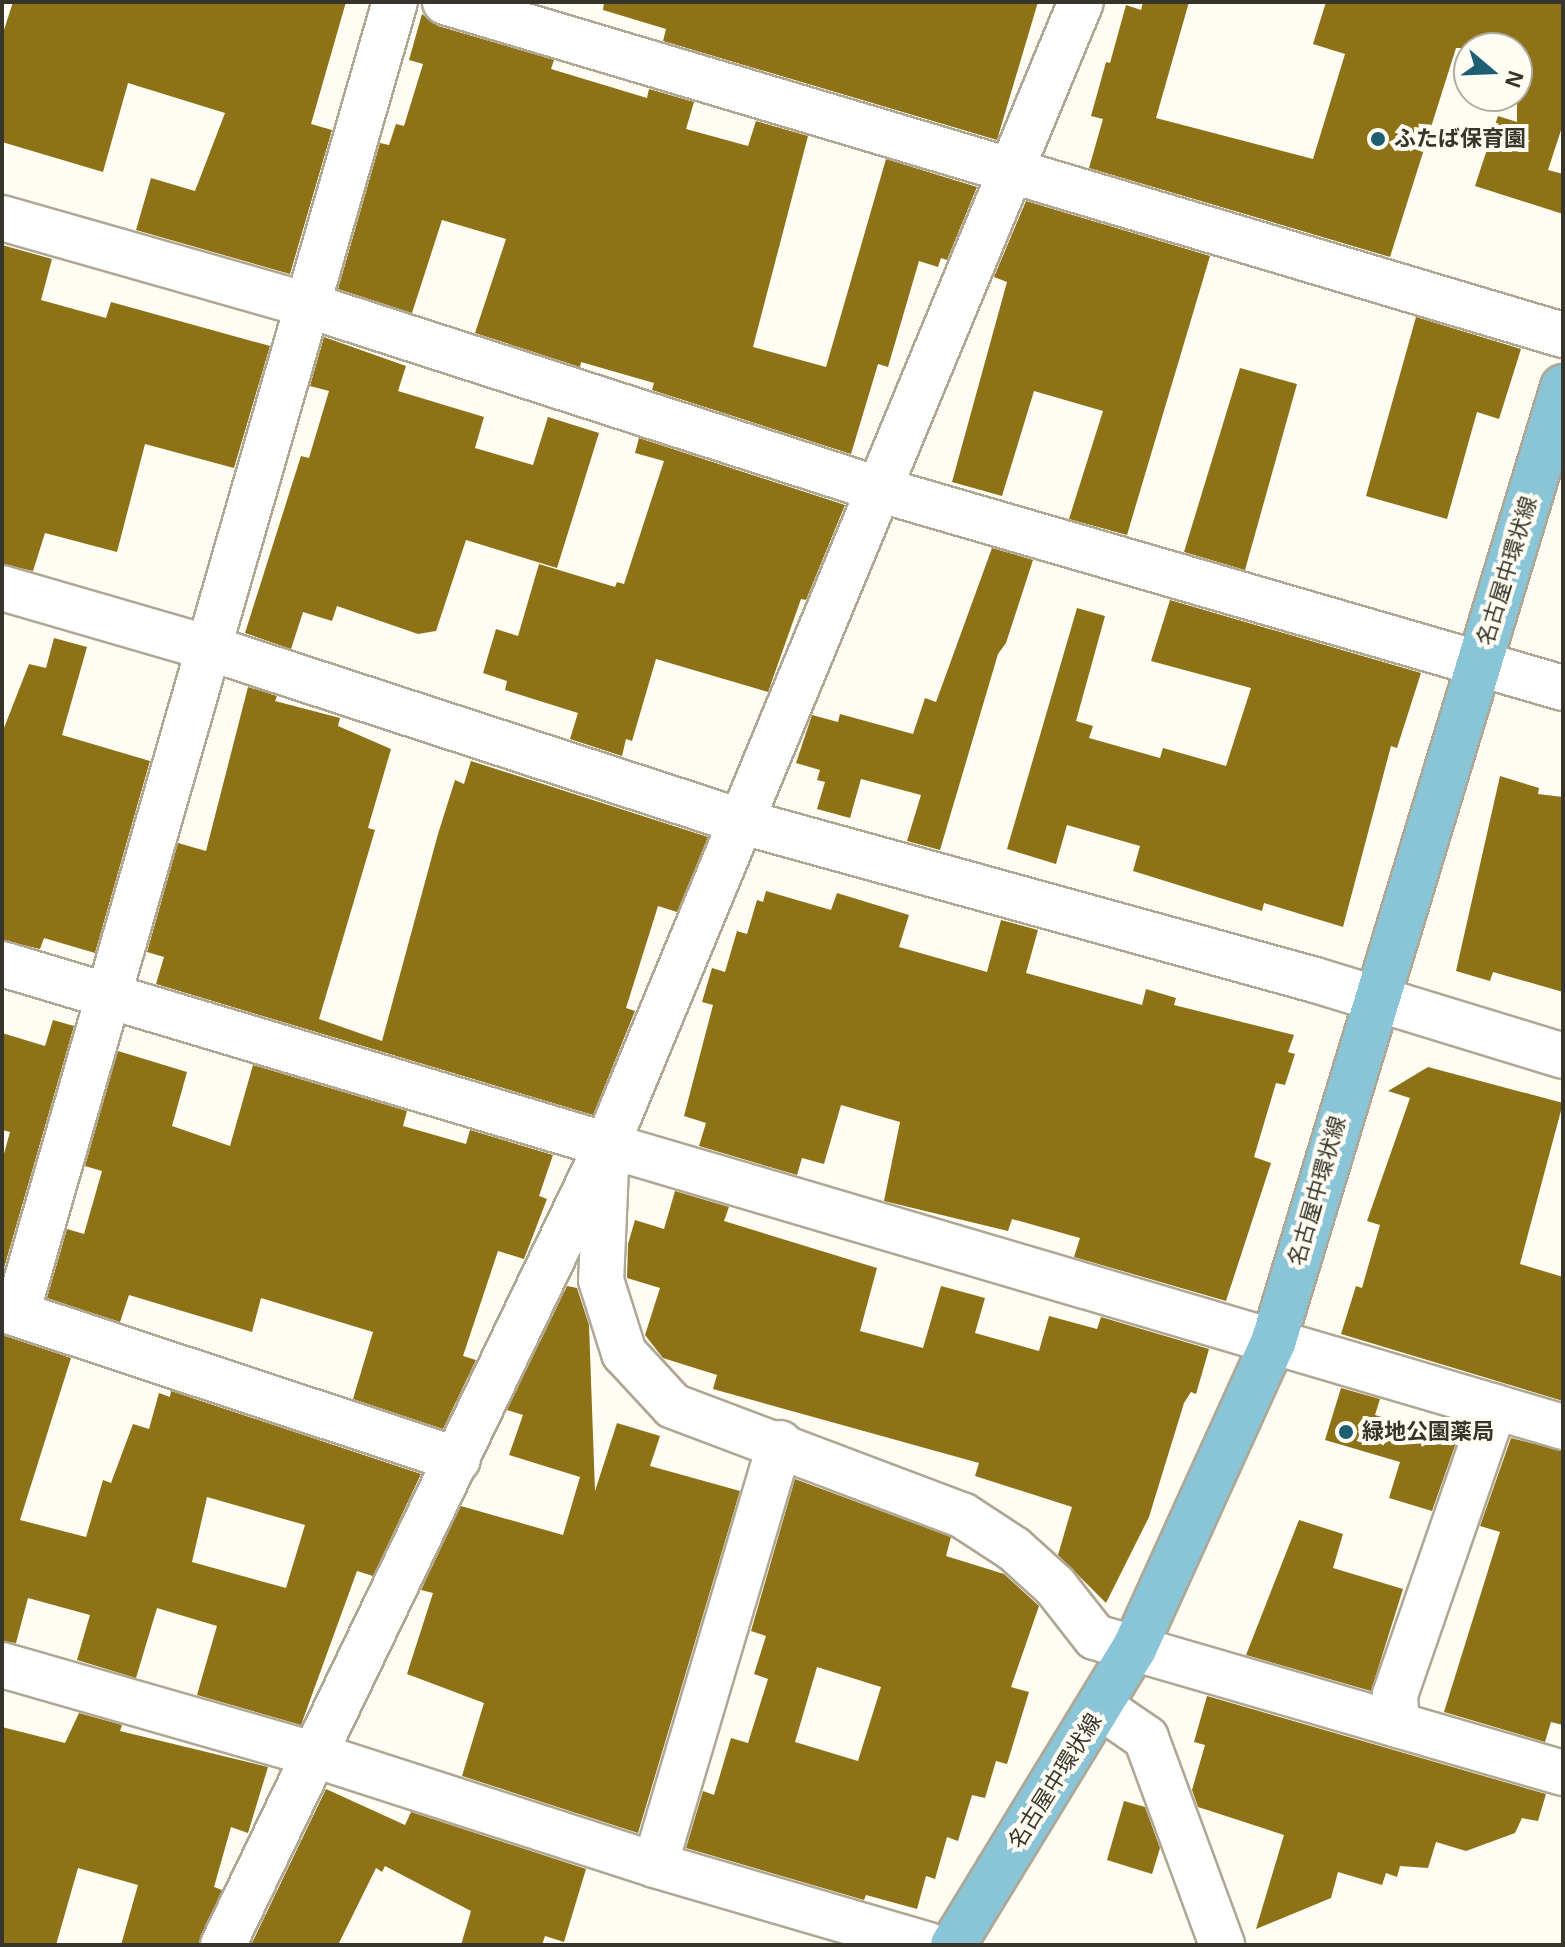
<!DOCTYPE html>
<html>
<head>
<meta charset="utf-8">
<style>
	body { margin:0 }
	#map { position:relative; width:1565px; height:1947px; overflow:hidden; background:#fffcf3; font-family:Helvetica,"Noto Sans JP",sans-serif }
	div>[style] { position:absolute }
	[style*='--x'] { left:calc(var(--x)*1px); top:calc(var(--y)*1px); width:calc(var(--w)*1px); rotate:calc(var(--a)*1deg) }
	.building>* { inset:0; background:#8e7217 }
	.roads { filter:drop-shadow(2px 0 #afa794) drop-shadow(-2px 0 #afa794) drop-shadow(0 2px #afa794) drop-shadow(0 -2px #afa794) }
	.street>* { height:44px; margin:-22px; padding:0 22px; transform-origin:22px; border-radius:22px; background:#fff }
	.primary>* { height:44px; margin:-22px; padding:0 22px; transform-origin:22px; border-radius:22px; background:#89c4d7 }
	.dots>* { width:22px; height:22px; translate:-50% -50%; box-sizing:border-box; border:4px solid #fffcf3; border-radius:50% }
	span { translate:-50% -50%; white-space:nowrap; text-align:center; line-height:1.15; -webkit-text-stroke:8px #fffcf3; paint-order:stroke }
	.poi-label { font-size:22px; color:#37342c; font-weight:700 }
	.left { translate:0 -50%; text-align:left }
	.street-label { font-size:22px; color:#37342c }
	.frame { position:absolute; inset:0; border:4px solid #37342c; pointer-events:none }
	.north { position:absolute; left:1453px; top:32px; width:80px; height:80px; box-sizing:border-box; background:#fffcf3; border:2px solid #afaca3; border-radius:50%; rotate:109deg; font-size:22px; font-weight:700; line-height:32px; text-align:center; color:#37342c }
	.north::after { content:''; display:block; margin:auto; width:28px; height:36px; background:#1d5e73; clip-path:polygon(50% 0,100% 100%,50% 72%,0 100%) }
</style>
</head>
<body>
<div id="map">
	<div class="building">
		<i style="clip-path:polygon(13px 2px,346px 2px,311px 124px,332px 130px,290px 274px,136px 230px,151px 178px,195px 191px,225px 113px,128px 83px,103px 172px,2px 142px,2px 36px)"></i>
		<i style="clip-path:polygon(604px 2px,1038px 2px,997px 140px,663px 41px,666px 29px,603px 10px)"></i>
		<i style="clip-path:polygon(1143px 2px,1189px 2px,1156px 118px,1313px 159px,1345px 54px,1313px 44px,1326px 2px,1563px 2px,1563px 124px,1548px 170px,1563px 174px,1563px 214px,1475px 186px,1498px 116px,1517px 122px,1517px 48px,1456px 48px,1390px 257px,1089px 168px,1103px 119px,1091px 116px,1106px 62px,1110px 63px,1126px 5px,1141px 10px)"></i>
		<i style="clip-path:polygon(422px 14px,438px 26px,554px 60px,551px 69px,647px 98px,649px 89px,694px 102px,686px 129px,748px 146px,756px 121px,808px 136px,753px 347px,826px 367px,886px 159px,977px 187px,947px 260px,941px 258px,938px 267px,919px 261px,888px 367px,878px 364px,851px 454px,652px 390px,654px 383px,581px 362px,580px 367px,475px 333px,506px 239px,442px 220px,412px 313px,338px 289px,380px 143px,389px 145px,396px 124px,404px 126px,423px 64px,409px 60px)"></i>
		<i style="clip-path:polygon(1026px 201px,1210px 256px,1127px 535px,1069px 519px,1103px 411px,1034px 391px,1002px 496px,952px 482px,1007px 282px,994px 277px)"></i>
		<i style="clip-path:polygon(2px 245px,52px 259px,41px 300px,106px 318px,111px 302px,270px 346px,234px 468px,145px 444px,117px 552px,45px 533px,33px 571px,2px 564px)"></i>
		<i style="clip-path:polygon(1416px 317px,1521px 349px,1499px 419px,1477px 412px,1447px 519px,1366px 496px)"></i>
		<i style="clip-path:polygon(324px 337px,406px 366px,398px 391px,484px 417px,475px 448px,533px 465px,548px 417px,599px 433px,557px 568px,466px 540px,436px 631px,418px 634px,337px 606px,332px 621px,303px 612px,291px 649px,245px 633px,301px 456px,309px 458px,329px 391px,310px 386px)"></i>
		<i style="clip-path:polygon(1240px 368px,1297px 384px,1245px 570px,1184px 552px)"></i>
		<i style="clip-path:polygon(639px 438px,845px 505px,806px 600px,801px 599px,768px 692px,656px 659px,632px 741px,626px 739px,622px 756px,570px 739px,578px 713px,505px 690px,507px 681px,483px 673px,496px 629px,518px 636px,539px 564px,615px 587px,617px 582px,624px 584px,664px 461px,635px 453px)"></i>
		<i style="clip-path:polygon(992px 548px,1033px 560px,1006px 643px,998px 654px,940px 850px,907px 841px,921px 795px,861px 779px,850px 818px,817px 809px,825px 782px,817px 780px,820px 770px,796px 763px,812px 715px,838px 722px,840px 714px,913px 734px,925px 698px,936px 702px)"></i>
		<i style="clip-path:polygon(1170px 600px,1421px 673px,1397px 748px,1391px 746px,1343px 927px,1264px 903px,1262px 911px,1133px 871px,1140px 846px,1067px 825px,1056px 864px,1007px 849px,1077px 608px,1105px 616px,1076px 721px,1093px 726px,1089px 738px,1160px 758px,1163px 748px,1226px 766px,1251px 688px,1151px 661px)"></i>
		<i style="clip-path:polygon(54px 638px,87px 647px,62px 735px,150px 761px,95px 953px,44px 938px,40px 949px,2px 940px,2px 733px,29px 664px,46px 668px)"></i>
		<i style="clip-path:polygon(248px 687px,277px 696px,275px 701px,340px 718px,338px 726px,391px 749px,368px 828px,375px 830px,319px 1019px,382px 1041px,438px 834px,455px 780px,464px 784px,471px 761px,708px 837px,677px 912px,658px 906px,626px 1008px,635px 1011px,593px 1115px,156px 984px,164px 957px,147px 952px,178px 843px,206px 851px)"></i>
		<i style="clip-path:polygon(1500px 776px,1539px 788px,1538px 794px,1563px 797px,1563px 992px,1493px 972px,1490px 981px,1456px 971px)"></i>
		<i style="clip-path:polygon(766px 891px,831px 910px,837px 893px,909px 915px,899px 947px,987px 972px,1001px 920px,1038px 930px,1026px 973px,1142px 1005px,1146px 989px,1176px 998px,1174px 1005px,1294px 1035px,1288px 1052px,1295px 1054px,1285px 1085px,1276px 1083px,1254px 1157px,1271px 1163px,1226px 1301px,1074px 1257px,1080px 1238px,1012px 1219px,1008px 1231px,884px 1201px,900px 1122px,841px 1105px,824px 1164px,802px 1158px,797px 1175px,699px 1146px,706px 1123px,684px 1116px,713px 1005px,702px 1002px,712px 968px,725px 972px,737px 931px,747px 934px,757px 900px,763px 902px)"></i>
		<i style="clip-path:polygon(53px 1020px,74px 1026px,2px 1275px,2px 1161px,10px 1132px,2px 1130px,2px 1033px,45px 1046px)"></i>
		<i style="clip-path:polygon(118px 1051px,187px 1072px,172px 1126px,230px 1146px,253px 1065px,407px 1111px,403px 1126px,466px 1144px,470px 1130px,553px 1155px,539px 1196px,547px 1199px,524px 1259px,498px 1251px,463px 1356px,476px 1360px,443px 1429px,353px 1399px,373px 1332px,261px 1298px,252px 1332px,129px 1295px,120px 1322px,47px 1298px,67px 1229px,84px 1234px,102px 1171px,85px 1166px)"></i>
		<i style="clip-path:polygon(1428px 1067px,1563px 1103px,1520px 1264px,1563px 1277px,1563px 1401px,1341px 1334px,1356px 1286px,1362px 1288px,1380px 1225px,1367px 1221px,1410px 1098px,1388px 1091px)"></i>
		<i style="clip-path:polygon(675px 1191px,729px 1207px,724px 1221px,877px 1268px,860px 1331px,923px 1348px,941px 1286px,985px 1298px,975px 1333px,1039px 1351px,1049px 1316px,1097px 1329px,1101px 1317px,1209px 1349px,1196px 1394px,1191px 1392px,1184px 1403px,1149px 1517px,1106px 1603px,1058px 1555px,1072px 1507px,975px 1476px,979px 1463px,713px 1389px,717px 1375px,663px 1358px,645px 1335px,660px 1288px,627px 1278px,628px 1244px,635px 1220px,664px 1229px)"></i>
		<i style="clip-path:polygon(567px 1286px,577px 1288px,589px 1325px,595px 1491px,617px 1423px,660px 1436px,650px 1466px,740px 1491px,638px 1833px,462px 1776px,484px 1703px,407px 1674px,433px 1593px,421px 1590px,461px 1506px,563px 1535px,580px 1477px,509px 1455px,523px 1415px,507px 1410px)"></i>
		<i style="clip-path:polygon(evenodd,2px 1335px,71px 1358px,20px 1520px,86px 1537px,103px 1480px,111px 1483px,133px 1424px,149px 1429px,159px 1393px,170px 1397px,171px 1391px,421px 1474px,373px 1576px,357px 1571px,301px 1725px,197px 1695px,217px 1626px,157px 1608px,136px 1678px,77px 1660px,90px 1615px,28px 1598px,16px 1643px,2px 1641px,2px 1335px,207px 1497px,305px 1525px,286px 1588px,192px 1562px,207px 1497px)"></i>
		<i style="clip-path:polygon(1341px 1388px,1380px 1399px,1375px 1415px,1457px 1440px,1432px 1511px,1389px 1498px,1400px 1462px,1325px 1440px)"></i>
		<i style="clip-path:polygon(1511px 1438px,1563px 1451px,1563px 1725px,1551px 1722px,1545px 1742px,1444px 1712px,1500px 1532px,1480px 1526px)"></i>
		<i style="clip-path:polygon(evenodd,795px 1479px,951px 1537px,946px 1556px,1004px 1574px,1039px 1606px,1011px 1687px,1029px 1692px,1007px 1764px,996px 1761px,985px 1798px,972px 1795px,958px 1841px,947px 1837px,935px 1879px,926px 1876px,917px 1909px,866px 1895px,864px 1900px,686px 1848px,703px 1791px,714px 1795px,731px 1738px,748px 1743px,768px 1679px,754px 1674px,766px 1636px,751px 1631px,795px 1479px,817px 1667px,881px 1687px,858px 1761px,795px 1742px,817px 1667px)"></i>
		<i style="clip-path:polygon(1299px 1520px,1343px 1534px,1333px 1568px,1403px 1589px,1371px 1691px,1246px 1655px)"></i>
		<i style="clip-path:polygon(1207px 1696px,1546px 1794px,1538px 1821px,1522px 1818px,1515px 1833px,1466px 1851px,1436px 1842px,1428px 1868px,1400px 1866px,1397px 1877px,1386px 1873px,1382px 1885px,1338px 1872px,1331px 1898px,1256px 1929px,1284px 1835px,1198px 1807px,1192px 1790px,1205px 1745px,1194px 1742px)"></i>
		<i style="clip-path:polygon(79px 1713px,122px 1725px,120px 1731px,268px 1767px,248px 1833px,231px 1827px,214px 1887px,222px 1890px,198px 1945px,121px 1945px,138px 1885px,78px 1868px,56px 1945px,2px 1945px,2px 1727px,65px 1743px)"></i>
		<i style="clip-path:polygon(326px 1789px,405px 1825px,411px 1812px,586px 1869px,564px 1942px,545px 1936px,542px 1945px,461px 1945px,471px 1911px,385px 1866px,382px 1872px,376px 1868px,338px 1945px,251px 1945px)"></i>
		<i style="clip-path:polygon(1124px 1801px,1145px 1807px,1160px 1848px,1152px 1874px,1107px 1860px)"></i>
	</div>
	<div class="roads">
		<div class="street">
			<i style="--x:445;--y:2;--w:1167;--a:16.59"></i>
			<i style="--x:2;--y:218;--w:317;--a:15.9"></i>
			<i style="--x:307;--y:305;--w:603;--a:17.86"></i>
			<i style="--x:881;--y:490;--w:710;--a:16.19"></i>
			<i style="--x:2;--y:588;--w:216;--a:16.2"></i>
			<i style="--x:209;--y:648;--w:562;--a:18.05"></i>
			<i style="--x:743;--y:822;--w:593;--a:15.44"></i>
			<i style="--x:1315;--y:980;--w:259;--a:17"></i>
			<i style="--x:2;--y:964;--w:631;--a:16.66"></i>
			<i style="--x:2;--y:1309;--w:480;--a:18.3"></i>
			<i style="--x:17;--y:1313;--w:1364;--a:-73.92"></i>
			<i style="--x:1563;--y:1427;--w:997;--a:-163.57"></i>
			<i style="--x:607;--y:1145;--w:135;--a:92.5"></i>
			<i style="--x:601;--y:1280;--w:77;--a:72.5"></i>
			<i style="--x:624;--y:1353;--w:72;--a:47.2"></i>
			<i style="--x:673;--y:1406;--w:309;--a:20.7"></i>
			<i style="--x:962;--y:1515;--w:62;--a:33.2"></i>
			<i style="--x:1014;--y:1549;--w:55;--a:42.1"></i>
			<i style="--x:1055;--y:1586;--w:65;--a:51.9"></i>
			<i style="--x:1095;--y:1637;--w:487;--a:16.2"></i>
			<i style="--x:2;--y:1665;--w:326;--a:16"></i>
			<i style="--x:315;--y:1755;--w:357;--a:17.9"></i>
			<i style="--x:655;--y:1865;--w:285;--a:16.3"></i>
			<i style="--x:1101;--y:1707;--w:55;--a:34.6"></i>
			<i style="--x:1146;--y:1738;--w:221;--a:69.8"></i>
			<i style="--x:1397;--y:1725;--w:30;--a:-94"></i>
			<i style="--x:1395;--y:1695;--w:305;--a:-70.9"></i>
			<i style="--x:655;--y:1865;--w:440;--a:-73.5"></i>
			<i style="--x:223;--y:1945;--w:887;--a:-64.36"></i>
			<i style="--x:607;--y:1145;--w:1237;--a:-67.48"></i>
		</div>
		<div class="primary">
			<i style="--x:953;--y:1945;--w:347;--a:-58.6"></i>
			<i style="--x:1134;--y:1649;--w:336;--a:-65.6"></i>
			<i style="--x:1273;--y:1343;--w:999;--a:-73.12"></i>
		</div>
	</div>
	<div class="dots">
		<i style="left:1378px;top:139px;background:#1d5e73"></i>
		<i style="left:1346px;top:1432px;background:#1d5e73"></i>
	</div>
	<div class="poi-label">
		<span class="left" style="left:1394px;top:139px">ふたば保育園</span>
		<span class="left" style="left:1362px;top:1432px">緑地公園薬局</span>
	</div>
	<div class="street-label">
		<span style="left:1507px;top:571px;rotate:-73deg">名古屋中環状線</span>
		<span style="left:1317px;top:1191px;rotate:-74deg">名古屋中環状線</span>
		<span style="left:1055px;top:1781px;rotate:-58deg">名古屋中環状線</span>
	</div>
	<div class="frame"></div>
	<div class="north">N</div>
</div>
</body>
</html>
